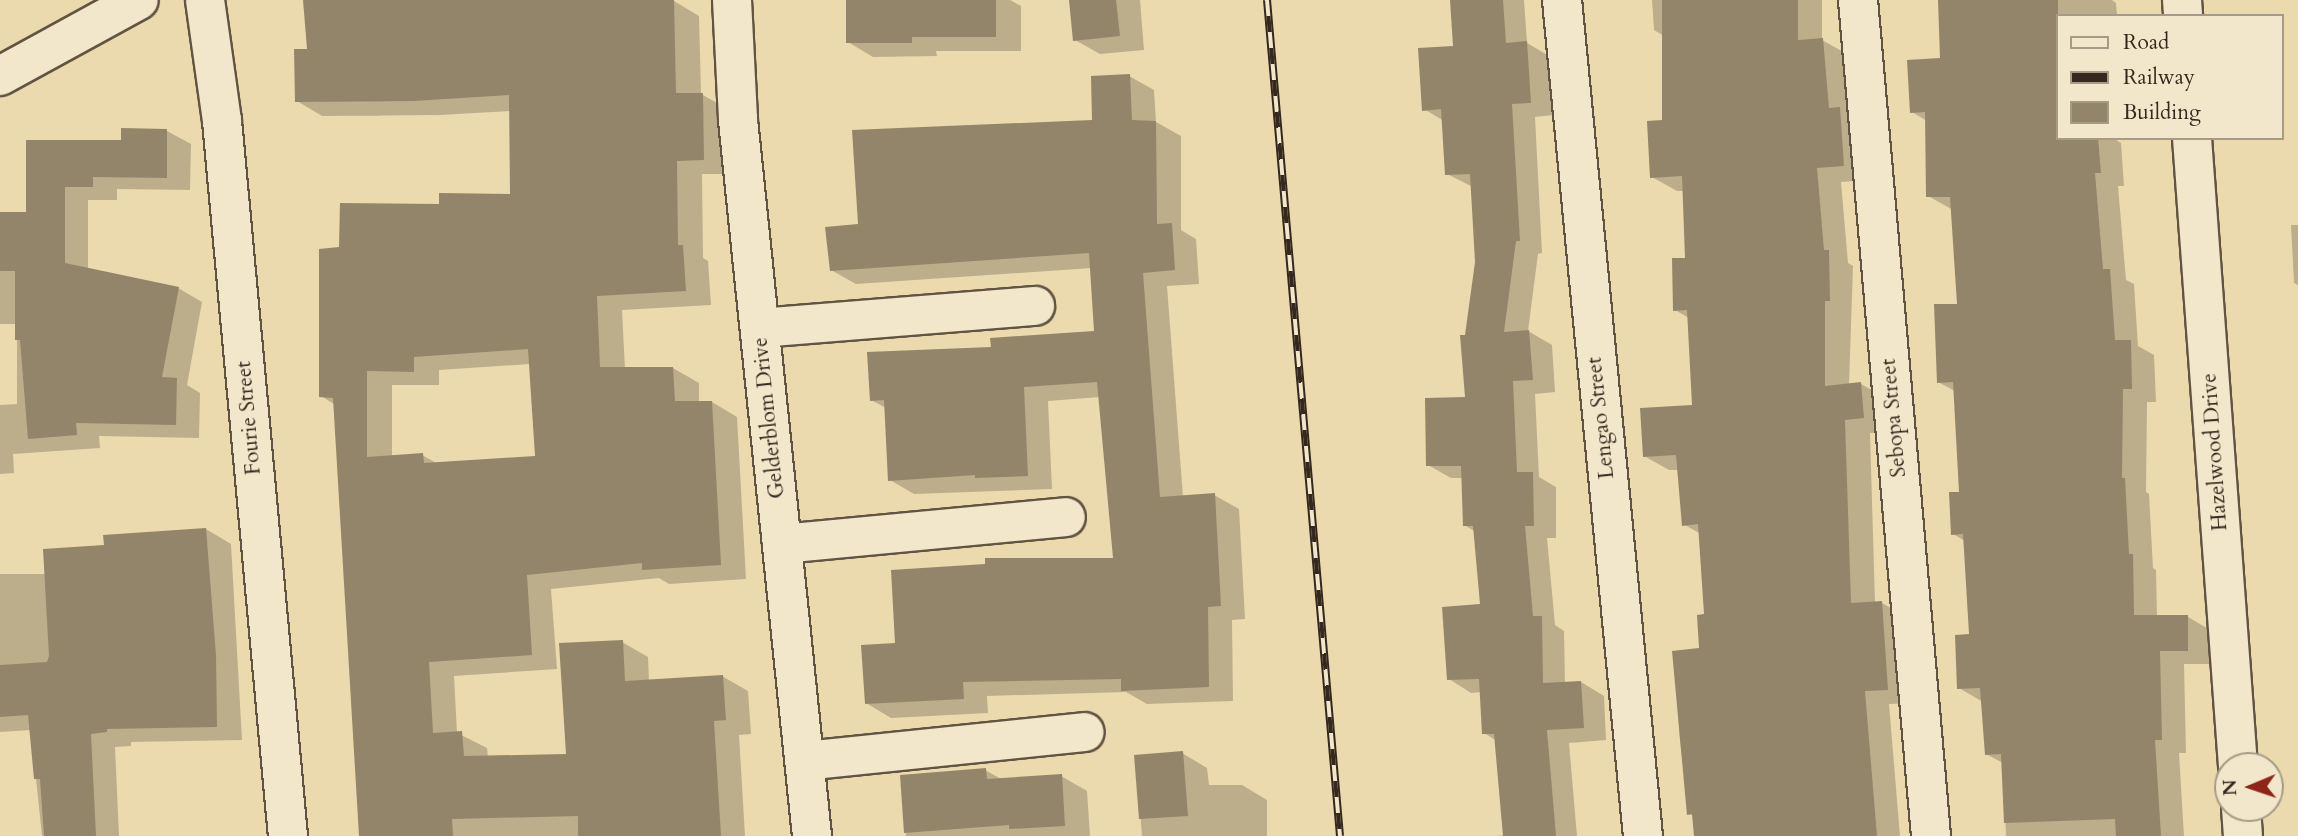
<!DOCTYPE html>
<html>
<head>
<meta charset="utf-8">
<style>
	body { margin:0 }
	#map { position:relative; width:2298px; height:836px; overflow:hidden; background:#ebdaad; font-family:Cardo,serif }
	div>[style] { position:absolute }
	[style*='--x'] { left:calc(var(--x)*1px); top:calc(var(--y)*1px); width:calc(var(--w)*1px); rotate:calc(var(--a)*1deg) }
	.shadow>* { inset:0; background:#0003 }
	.building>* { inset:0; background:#938569 }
	.roads { filter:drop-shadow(2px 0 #625442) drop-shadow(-2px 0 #625442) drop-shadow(0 2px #625442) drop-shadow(0 -2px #625442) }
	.minor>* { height:38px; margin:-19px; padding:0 19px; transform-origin:19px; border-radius:19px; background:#f2e7ca }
	.rail>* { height:8px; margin-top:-4px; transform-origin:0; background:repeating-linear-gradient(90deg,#f2e7ca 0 16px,#34281f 0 32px); box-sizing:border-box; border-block:2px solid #34281f }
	span { translate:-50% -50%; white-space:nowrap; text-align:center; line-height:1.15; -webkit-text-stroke:5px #f2e7ca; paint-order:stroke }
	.street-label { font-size:21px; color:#34281f }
	.legend { position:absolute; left:2056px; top:14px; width:228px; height:126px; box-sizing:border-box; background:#f2e7ca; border:2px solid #a69b86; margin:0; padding:9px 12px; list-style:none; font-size:21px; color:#34281f }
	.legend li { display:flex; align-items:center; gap:14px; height:35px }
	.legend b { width:35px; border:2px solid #a69b86 }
	.north { position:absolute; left:2214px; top:752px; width:70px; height:70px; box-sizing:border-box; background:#f2e7ca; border:2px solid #a69b86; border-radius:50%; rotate:268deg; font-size:19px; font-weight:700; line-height:28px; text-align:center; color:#34281f }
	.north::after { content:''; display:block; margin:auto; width:24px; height:32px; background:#8f2418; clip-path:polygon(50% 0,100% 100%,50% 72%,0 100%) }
</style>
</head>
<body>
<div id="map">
	<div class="shadow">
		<i style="clip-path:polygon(evenodd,305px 0,674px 1px,699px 16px,701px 94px,728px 109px,729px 174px,702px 174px,703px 258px,708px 261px,711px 305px,622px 310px,625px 369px,673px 368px,699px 383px,699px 403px,712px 402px,737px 417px,746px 579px,669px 584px,659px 578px,551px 589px,557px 669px,454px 676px,457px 733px,487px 748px,488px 757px,567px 756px,622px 642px,648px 657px,649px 681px,722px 676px,748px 691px,751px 734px,739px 735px,745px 836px,361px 836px,334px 404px,321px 396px,341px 248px,440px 206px,512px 196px,511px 111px,440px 115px,322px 116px,297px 101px,309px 51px,305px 0,530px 364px,537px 458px,438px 464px,422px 455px,392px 457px,392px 385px,439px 385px,439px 370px,530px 364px)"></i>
		<i style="clip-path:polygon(848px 0,1010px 0,1021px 6px,1021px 51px,936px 51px,937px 56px,873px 57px,848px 42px)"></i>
		<i style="clip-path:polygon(1070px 0,1140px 0,1144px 50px,1100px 54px,1075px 40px)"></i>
		<i style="clip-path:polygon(1451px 0,1524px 0,1527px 43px,1549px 56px,1553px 115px,1535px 117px,1542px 253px,1538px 254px,1528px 331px,1552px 345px,1555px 392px,1535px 394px,1539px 477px,1556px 487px,1556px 538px,1547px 538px,1555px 625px,1564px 631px,1565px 683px,1581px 682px,1604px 696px,1606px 740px,1569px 743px,1577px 836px,1497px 836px,1505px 835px,1497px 741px,1484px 733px,1482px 692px,1471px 693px,1449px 679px,1482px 606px,1476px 532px,1464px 525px,1463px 478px,1451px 478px,1428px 465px,1467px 399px,1467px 336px,1477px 262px,1473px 187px,1447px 174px,1444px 121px,1424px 109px,1455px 47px)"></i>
		<i style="clip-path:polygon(1652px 0,1822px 0,1822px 40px,1847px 54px,1868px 180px,1841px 182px,1848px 263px,1853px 266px,1849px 385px,1861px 384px,1886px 398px,1888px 432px,1870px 433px,1875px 603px,1882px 603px,1907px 617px,1912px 703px,1889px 704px,1900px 836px,1695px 836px,1694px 816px,1689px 814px,1680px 741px,1674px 652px,1701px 650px,1706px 616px,1701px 534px,1683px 524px,1679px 470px,1669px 470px,1644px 456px,1694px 406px,1689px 318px,1675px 310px,1687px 260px,1684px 191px,1677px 191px,1652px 177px,1664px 122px,1664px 36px,1654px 30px)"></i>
		<i style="clip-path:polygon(1940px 0,2112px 0,2116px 3px,2117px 16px,2058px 16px,2058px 138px,2113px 138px,2121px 143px,2124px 186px,2118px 186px,2126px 280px,2134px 284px,2138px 346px,2154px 355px,2156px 402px,2147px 402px,2146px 492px,2149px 494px,2153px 568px,2156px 570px,2157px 617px,2188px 617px,2212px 631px,2212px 664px,2184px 664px,2186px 753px,2179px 753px,2184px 836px,2006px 836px,2003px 763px,1986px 754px,1983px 702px,1959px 688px,1971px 635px,1965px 541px,1953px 534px,1961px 493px,1955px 391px,1938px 382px,1959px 305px,1953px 210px,1928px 196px,1927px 121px,1912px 112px,1942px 60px)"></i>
		<i style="clip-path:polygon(1129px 76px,1154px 90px,1156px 122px,1181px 136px,1181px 230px,1196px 239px,1199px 284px,1167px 286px,1183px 497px,1214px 495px,1239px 509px,1245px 619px,1232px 620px,1233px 701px,1147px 704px,1126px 692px,987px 696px,988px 713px,891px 718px,866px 703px,897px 645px,1115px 560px,1100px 397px,1048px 401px,1052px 489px,914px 494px,890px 480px,886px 408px,871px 400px,993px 348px,1096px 332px,1092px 268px,856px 284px,831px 270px,860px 226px,1094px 122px)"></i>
		<i style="clip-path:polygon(167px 131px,191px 144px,190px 190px,117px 189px,117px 200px,88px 200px,88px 270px,178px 288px,202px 302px,187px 385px,200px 393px,199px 438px,99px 436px,100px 448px,13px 454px,14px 473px,0 474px,0 405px,17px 404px,17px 324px,0 324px,0 214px,28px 214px,123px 142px)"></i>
		<i style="clip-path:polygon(2291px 225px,2298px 225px,2298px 285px,2294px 283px)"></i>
		<i style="clip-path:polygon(206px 529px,231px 544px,242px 740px,131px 742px,131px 746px,115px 747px,119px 836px,42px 836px,31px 730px,0 732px,0 574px,46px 574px,106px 547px)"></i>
		<i style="clip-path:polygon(1182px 753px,1207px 768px,1209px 785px,1242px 785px,1267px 800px,1267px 836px,1142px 836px,1136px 757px)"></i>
		<i style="clip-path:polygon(985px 770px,1003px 780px,1061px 776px,1087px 791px,1090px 836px,906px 836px,902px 777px)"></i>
	</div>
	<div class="building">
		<i style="clip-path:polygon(evenodd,303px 0,674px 0,676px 93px,703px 93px,704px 160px,677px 161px,678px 245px,683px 245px,686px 291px,597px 296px,600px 367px,673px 367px,675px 401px,712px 401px,721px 565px,642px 570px,642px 563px,527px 575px,532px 655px,429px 662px,433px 733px,462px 731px,464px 756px,566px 754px,559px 643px,623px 640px,625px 681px,723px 675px,726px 720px,714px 721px,721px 836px,578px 836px,578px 816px,452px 819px,453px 836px,359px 836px,333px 398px,319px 397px,319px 249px,339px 247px,340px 203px,439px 204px,439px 193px,510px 194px,509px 95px,414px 101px,295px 102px,294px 49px,307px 49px,303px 0,528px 349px,535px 456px,424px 463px,423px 453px,367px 457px,367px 371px,414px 372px,414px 357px,528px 349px)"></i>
		<i style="clip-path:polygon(846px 0,996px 0,996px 37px,912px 37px,912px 43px,846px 43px)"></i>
		<i style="clip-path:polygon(1069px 0,1116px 0,1120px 36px,1073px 41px)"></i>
		<i style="clip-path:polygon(1450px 0,1503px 0,1506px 43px,1527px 41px,1531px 103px,1512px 104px,1520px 241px,1516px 241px,1504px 332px,1529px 330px,1533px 380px,1513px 381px,1517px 472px,1533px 472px,1534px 526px,1525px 526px,1533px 616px,1542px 616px,1543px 683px,1581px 681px,1584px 728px,1547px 730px,1556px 836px,1503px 836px,1494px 734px,1482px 734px,1479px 679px,1447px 680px,1442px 607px,1480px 604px,1473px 526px,1463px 526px,1461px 466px,1426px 466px,1425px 398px,1465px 397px,1460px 335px,1465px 335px,1475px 262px,1470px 174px,1445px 175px,1441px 109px,1422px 111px,1418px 48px,1453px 46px)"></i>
		<i style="clip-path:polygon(1662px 0,1798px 0,1798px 40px,1823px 38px,1829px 108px,1840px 107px,1844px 166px,1817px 168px,1824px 250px,1829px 250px,1830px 301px,1825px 301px,1825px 386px,1861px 382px,1864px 418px,1845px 420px,1851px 603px,1882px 601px,1888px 690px,1865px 691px,1877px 836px,1694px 836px,1692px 814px,1687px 815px,1672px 651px,1699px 648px,1697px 615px,1704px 614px,1698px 524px,1682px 526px,1676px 455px,1643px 457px,1640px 408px,1692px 405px,1687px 310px,1673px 311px,1672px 258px,1685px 258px,1682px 176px,1650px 178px,1647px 121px,1662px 120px)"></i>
		<i style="clip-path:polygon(1938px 0,2058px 0,2058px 138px,2098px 138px,2101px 173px,2095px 173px,2103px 269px,2110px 269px,2115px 340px,2131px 340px,2132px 389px,2123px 389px,2122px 478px,2125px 478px,2129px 554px,2133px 554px,2134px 615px,2188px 615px,2188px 651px,2160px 651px,2162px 740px,2155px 740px,2161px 836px,2116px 836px,2115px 819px,2004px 823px,2001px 754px,1985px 755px,1980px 688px,1957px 689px,1955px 635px,1969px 634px,1963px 534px,1951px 535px,1949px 492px,1959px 492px,1953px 382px,1937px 383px,1934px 304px,1957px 304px,1950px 197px,1926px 197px,1925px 112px,1910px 113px,1907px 60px,1940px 58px)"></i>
		<i style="clip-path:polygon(1130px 74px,1132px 120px,1156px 121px,1157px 224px,1172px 223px,1175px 270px,1143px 273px,1160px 497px,1215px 493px,1221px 606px,1208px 607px,1209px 687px,1121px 691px,1121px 679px,963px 682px,964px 699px,865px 704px,861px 645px,895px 643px,891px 570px,985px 564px,985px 558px,1113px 558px,1097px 382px,1024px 387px,1028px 476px,975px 478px,975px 475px,888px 481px,884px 400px,870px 401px,867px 352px,991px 347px,990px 338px,1094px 331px,1089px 253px,830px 271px,825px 227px,858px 224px,852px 130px,1092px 120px,1091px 76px)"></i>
		<i style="clip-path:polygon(121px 128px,167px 129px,167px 178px,93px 177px,93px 187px,65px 187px,65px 263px,179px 287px,162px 377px,177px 378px,176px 425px,76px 423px,77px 435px,28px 439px,20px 340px,15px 340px,15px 271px,0 271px,0 212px,26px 212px,26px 140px,121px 140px)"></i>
		<i style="clip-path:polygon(206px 528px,216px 655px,217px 727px,107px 729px,107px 732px,91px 734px,96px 836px,44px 836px,40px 779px,34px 779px,28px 715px,0 717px,0 665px,47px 662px,49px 656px,43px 549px,104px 545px,103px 535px)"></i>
		<i style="clip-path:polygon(1183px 751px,1188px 816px,1139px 819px,1134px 755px)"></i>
		<i style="clip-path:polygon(986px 768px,987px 779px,1062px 774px,1065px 826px,1009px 829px,1009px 825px,904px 833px,900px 775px)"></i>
	</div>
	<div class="roads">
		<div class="minor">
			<i style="--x:205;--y:0;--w:122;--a:82"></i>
			<i style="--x:222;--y:121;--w:718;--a:84.73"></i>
			<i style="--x:732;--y:0;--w:120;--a:87.1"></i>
			<i style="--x:738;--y:120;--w:720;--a:84.1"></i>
			<i style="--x:1562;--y:0;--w:840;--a:84.47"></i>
			<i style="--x:1858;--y:0;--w:839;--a:85.01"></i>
			<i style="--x:2182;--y:0;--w:16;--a:86"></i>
			<i style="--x:0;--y:76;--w:158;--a:-28.7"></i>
			<i style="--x:2192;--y:138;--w:630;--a:85.81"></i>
			<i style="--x:760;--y:328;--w:276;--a:-4.6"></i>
			<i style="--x:782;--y:544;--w:285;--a:-5.4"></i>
			<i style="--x:805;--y:761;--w:281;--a:-5.9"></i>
			<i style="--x:2241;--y:808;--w:28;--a:86"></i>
		</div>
	</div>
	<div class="rail">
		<i style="--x:1267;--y:0;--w:839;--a:85.01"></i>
	</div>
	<div class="street-label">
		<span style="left:249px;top:418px;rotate:-95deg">Fourie Street</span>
		<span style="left:769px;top:418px;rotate:-96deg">Gelderblom Drive</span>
		<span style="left:1601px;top:418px;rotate:-96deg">Lengao Street</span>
		<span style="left:1894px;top:418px;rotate:-95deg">Sebopa Street</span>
		<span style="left:2215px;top:452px;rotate:-94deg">Hazelwood Drive</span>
	</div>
	<ul class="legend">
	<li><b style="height:9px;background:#f2e7ca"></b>Road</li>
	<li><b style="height:9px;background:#34281f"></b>Railway</li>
	<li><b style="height:19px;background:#938569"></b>Building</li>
	</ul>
	<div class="north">N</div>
</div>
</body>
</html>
